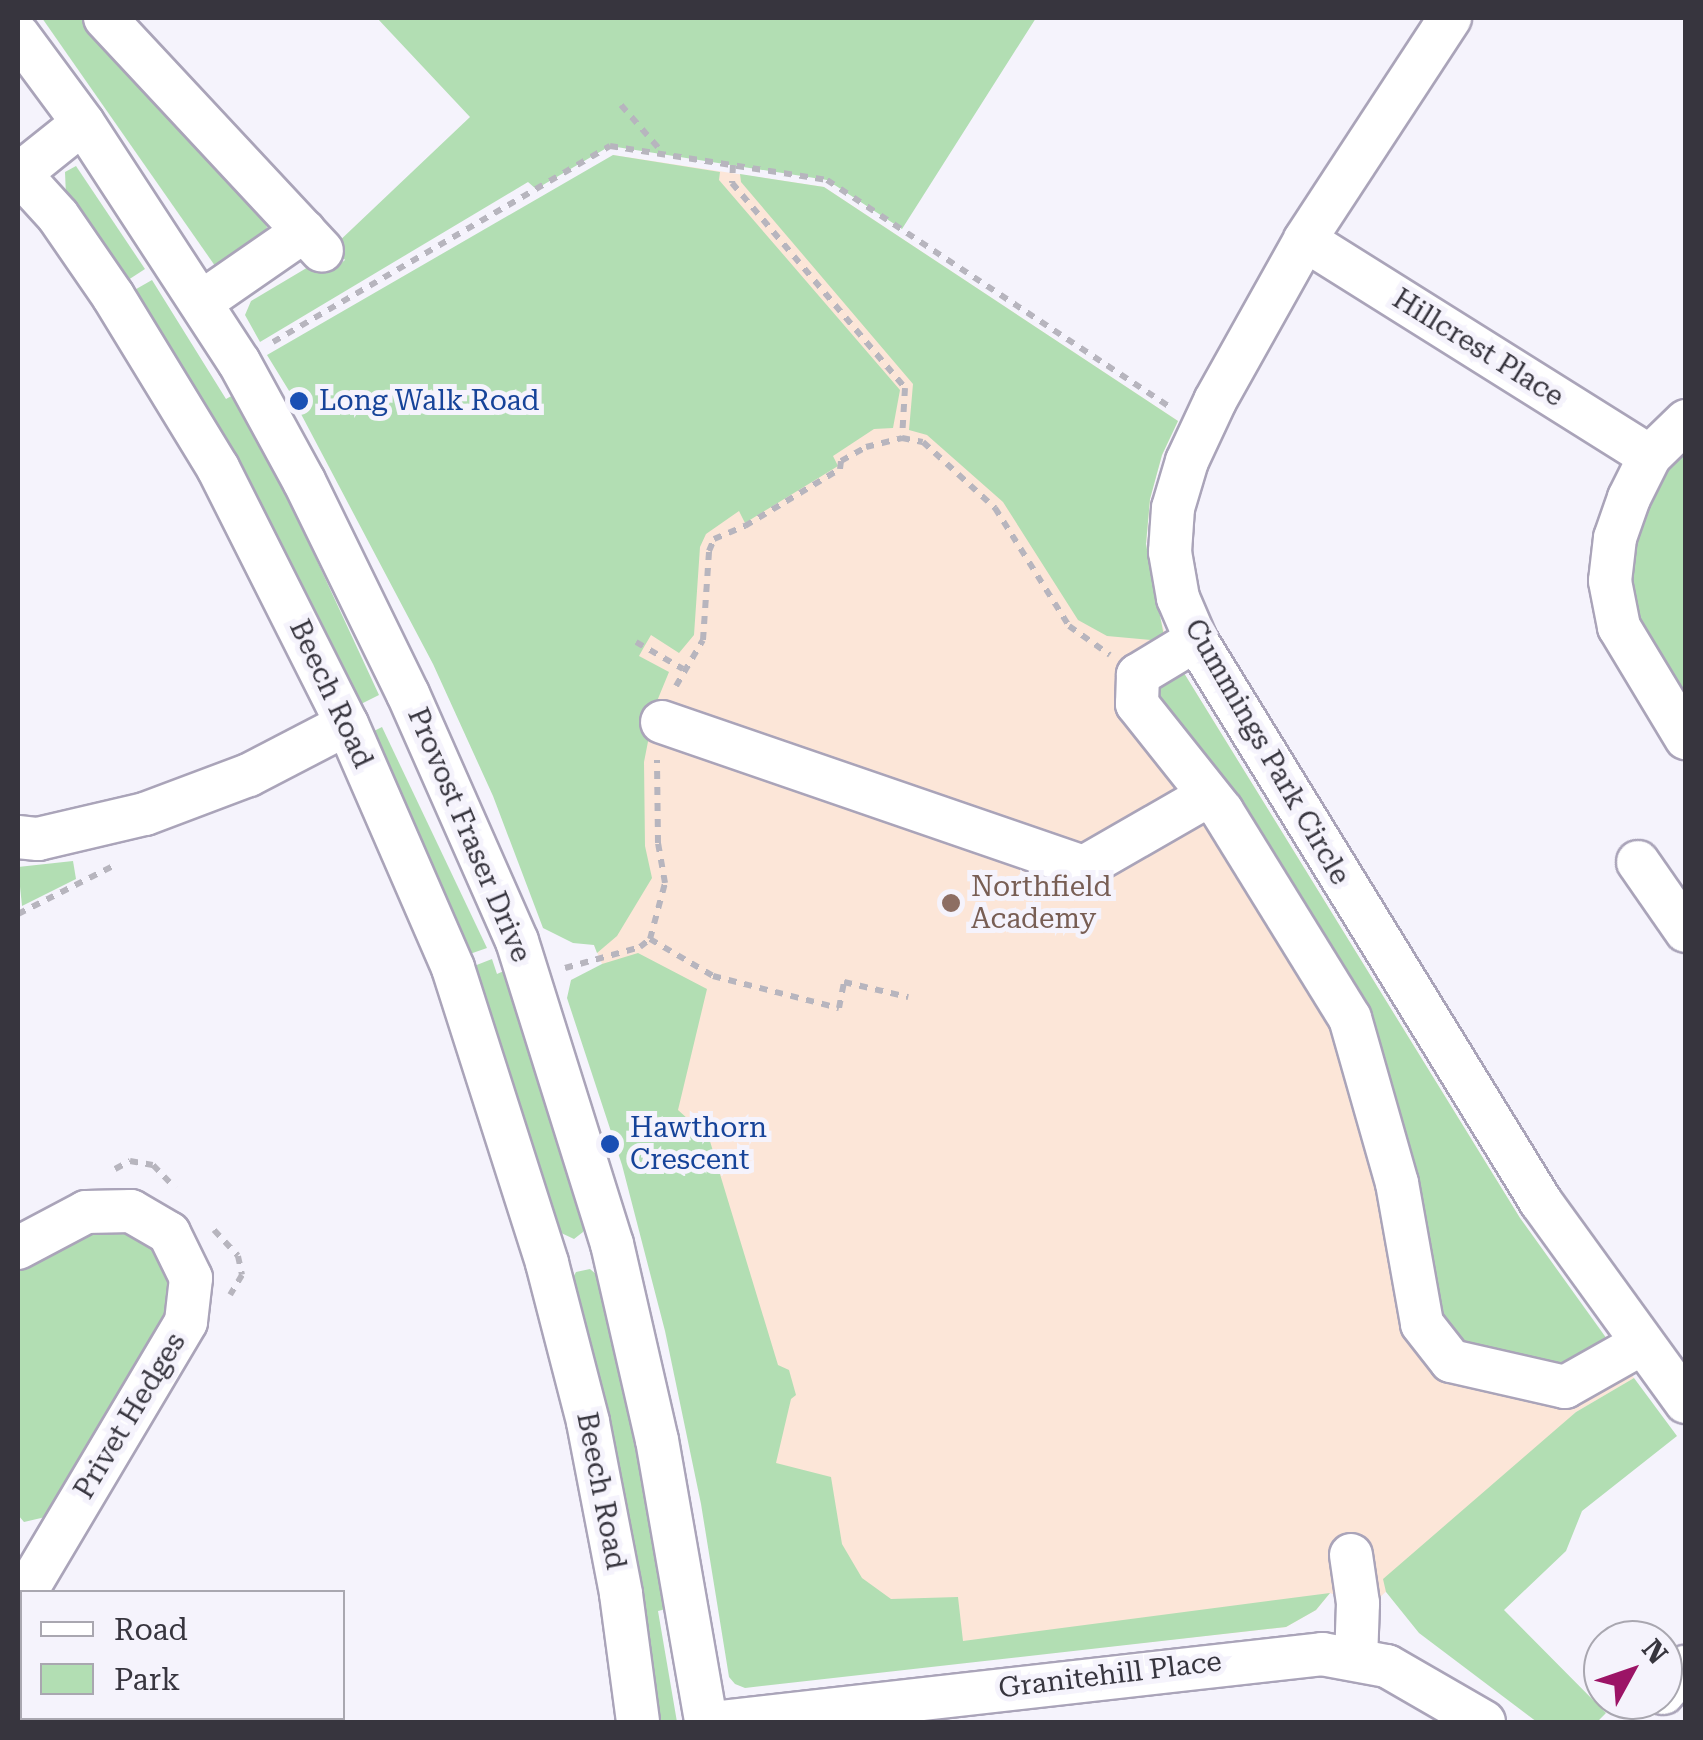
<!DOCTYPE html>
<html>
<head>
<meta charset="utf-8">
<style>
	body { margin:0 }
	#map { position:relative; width:1703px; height:1740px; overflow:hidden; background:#f5f3fc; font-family:"Roboto Serif",serif }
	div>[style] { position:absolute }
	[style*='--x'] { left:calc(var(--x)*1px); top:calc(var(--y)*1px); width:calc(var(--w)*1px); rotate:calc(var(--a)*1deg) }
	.education>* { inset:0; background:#fce6d8 }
	.green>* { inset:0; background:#b2deb3 }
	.path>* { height:6px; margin-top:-3px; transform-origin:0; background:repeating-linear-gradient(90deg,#b7b5be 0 8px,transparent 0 16px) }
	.roads { filter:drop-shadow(2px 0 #aaa4b9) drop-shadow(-2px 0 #aaa4b9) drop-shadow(0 2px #aaa4b9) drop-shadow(0 -2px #aaa4b9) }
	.minor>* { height:42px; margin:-21px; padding:0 21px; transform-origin:21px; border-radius:21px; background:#fff }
	.dots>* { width:28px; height:28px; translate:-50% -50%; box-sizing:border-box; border:5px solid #f5f3fc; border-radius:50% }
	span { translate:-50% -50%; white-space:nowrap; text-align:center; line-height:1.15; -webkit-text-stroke:10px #f5f3fc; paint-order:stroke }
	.street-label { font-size:28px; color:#37353e }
	.transit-label { font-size:28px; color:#164399 }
	.left { translate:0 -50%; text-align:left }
	.education-label { font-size:28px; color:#785e54 }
	.frame { position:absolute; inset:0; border:20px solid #37353e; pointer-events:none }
	.legend { position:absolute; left:20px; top:1590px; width:325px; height:130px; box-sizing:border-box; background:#f5f3fc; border:2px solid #a9a7b0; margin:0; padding:12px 18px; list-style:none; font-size:30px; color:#37353e }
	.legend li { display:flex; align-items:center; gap:20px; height:50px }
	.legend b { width:50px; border:2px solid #a9a7b0 }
	.north { position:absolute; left:1583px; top:1620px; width:100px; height:100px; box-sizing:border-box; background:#f5f3fc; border:2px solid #a9a7b0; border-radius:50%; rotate:50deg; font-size:28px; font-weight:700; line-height:40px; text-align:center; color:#37353e }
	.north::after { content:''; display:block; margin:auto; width:35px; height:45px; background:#9c1466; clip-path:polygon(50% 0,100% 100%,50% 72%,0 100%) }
</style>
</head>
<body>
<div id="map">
	<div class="education">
		<i style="clip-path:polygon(613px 155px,824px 187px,1178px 421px,1162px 455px,1150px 499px,1146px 544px,1152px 592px,1171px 652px,1520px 1218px,1634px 1378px,1576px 1412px,1375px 1602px,1358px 1603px,1330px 1593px,1316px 1610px,1286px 1627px,787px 1682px,690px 1257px,602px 964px,469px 648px)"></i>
	</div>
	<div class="green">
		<i style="clip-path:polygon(42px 18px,84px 18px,259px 206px,267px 227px,261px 246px,220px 273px)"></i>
		<i style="clip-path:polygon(377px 18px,1036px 18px,902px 229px,827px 180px,610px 146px,536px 189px,528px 182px,260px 342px,245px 315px,251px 301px,320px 260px,334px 269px,345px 260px,334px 246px,470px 117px)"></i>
		<i style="clip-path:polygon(613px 155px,720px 172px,719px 180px,900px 390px,893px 428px,874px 429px,833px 456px,838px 466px,745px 523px,739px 511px,706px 534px,700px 547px,694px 635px,679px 653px,651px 635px,644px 647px,639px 656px,669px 672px,655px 706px,644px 762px,645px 846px,652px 878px,617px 936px,597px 953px,594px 945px,573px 943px,543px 928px,493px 796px,433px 664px,301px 414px,308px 409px,297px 391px,291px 394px,267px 355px)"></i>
		<i style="clip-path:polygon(76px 166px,145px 269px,125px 282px,66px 196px,65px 172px)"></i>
		<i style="clip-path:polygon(740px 174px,824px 187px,1178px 421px,1162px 455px,1150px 499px,1146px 544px,1164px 636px,1151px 640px,1107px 636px,1078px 620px,1003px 502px,927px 435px,909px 430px,913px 384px,741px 182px)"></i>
		<i style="clip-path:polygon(152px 280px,226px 399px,235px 394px,275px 470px,379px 695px,359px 705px,131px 292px)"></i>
		<i style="clip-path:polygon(1685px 445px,1685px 701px,1643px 632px,1630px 584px,1634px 539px,1654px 485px)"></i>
		<i style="clip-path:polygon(1179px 665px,1520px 1218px,1612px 1346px,1558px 1369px,1469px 1353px,1436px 1310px,1432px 1251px,1398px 1111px,1338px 959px,1265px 842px,1154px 694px,1161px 679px)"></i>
		<i style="clip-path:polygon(382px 727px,487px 948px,464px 956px,372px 732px)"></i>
		<i style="clip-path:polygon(73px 861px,76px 879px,22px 906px,18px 867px)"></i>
		<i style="clip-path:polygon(638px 953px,707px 989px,678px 1110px,709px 1138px,778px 1365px,789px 1370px,796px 1395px,791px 1399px,776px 1463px,831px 1477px,842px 1544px,862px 1578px,891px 1599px,958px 1597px,963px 1641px,1330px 1593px,1316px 1610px,1286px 1627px,745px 1688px,735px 1684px,729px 1677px,701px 1504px,665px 1331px,622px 1165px,567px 998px,571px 980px,602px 964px)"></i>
		<i style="clip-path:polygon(492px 959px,497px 974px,506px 970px,586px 1222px,583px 1232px,574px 1239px,557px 1231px,469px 968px)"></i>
		<i style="clip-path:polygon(95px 1228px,123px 1229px,154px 1248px,175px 1284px,172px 1315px,54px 1515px,24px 1522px,18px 1515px,18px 1266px)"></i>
		<i style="clip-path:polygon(590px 1269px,603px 1280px,670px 1608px,658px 1611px,677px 1722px,655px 1722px,570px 1283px,576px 1272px)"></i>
		<i style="clip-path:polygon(1634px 1378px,1677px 1436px,1582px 1511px,1566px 1551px,1504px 1610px,1606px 1713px,1597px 1722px,1537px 1722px,1419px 1633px,1386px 1592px,1383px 1579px,1576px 1412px)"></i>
	</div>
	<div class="path">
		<i style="--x:621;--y:105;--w:64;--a:48.8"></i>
		<i style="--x:733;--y:165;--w:18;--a:93"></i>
		<i style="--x:732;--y:183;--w:268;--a:49.8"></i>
		<i style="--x:905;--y:388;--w:50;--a:93.4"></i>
		<i style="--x:273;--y:342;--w:390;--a:-30.2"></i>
		<i style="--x:610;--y:146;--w:220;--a:8.9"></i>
		<i style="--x:827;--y:180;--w:413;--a:33.5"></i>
		<i style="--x:636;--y:642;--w:54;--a:29.9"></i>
		<i style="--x:676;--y:686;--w:53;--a:-59.6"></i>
		<i style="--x:703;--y:640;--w:89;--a:-86.1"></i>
		<i style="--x:709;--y:551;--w:13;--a:-67"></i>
		<i style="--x:714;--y:539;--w:34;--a:-23"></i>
		<i style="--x:745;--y:526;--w:111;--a:-31"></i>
		<i style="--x:840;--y:469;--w:8;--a:-83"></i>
		<i style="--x:841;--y:461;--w:29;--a:-29"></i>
		<i style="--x:866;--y:447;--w:37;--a:-14"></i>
		<i style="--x:902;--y:438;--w:21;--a:11"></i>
		<i style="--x:923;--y:442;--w:98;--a:42.5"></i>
		<i style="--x:995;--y:508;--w:139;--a:57.9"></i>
		<i style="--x:1069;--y:626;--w:50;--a:35.3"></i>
		<i style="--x:18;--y:914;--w:109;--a:-26.8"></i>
		<i style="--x:650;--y:939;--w:73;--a:30.4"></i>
		<i style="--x:713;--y:976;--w:130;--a:14.3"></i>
		<i style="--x:839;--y:1008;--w:26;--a:-79"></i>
		<i style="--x:844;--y:982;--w:66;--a:13.2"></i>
		<i style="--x:565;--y:968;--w:78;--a:-15.6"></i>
		<i style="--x:640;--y:947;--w:13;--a:-39"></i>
		<i style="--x:650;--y:939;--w:58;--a:-75"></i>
		<i style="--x:665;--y:883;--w:41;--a:-99.9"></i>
		<i style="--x:658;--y:843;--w:83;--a:-90.7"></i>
		<i style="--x:115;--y:1169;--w:17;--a:-28"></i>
		<i style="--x:130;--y:1161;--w:23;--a:10"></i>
		<i style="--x:153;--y:1165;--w:32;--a:46"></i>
		<i style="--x:214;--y:1230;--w:35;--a:47"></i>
		<i style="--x:238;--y:1256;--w:19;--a:78"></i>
		<i style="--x:242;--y:1275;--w:23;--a:121"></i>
		<i style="--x:18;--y:1633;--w:6;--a:51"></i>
		<i style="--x:98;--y:1718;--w:6;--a:39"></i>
		<i style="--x:278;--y:1718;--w:6;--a:45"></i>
	</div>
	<div class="roads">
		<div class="minor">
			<i style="--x:105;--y:18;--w:318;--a:47"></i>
			<i style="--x:1450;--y:18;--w:265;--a:123.2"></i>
			<i style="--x:1305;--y:240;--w:184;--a:119.2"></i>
			<i style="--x:1215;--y:401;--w:66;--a:115"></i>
			<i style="--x:1187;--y:461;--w:49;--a:106.6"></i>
			<i style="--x:1173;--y:508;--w:44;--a:93.9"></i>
			<i style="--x:1170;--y:552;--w:47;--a:80.1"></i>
			<i style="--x:1178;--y:598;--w:46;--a:66.8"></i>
			<i style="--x:1196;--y:640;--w:659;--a:58.46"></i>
			<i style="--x:1541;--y:1202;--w:247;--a:54.1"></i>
			<i style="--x:18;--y:35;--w:109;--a:53.5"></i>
			<i style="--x:83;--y:123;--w:285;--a:56.9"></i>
			<i style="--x:239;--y:362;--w:136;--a:61.4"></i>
			<i style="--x:304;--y:481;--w:237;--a:64"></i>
			<i style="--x:408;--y:694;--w:270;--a:66.2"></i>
			<i style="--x:517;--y:941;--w:318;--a:72.6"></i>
			<i style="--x:612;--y:1244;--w:201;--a:77.1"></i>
			<i style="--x:657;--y:1440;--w:286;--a:80.1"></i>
			<i style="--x:18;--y:172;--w:59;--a:47.7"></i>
			<i style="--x:58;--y:216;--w:97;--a:55.5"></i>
			<i style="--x:113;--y:296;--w:202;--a:58.6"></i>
			<i style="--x:218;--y:468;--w:287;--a:63.3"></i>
			<i style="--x:347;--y:724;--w:266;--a:66.5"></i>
			<i style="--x:453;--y:968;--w:310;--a:72.3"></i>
			<i style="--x:547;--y:1263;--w:164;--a:75.5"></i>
			<i style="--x:588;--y:1422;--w:175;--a:79.1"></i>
			<i style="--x:621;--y:1594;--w:129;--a:82.4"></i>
			<i style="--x:18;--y:175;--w:83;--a:-38.7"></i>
			<i style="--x:1305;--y:240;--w:407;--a:32.1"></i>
			<i style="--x:203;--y:301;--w:123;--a:-34.7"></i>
			<i style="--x:1686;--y:421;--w:50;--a:135.8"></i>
			<i style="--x:1650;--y:456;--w:47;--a:116.6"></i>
			<i style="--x:1629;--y:498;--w:42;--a:109.3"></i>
			<i style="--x:1615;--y:538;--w:43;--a:96.6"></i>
			<i style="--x:1610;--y:581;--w:47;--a:78.9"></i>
			<i style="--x:1619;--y:627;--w:130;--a:58.9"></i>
			<i style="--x:1196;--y:640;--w:68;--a:148.9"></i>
			<i style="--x:1138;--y:675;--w:29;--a:92"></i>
			<i style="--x:1137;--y:704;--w:137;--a:51.5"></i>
			<i style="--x:1222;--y:811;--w:243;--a:58.3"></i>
			<i style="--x:1350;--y:1018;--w:172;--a:74.1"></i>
			<i style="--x:1397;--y:1183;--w:143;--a:79.9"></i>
			<i style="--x:1422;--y:1324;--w:47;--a:51.9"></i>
			<i style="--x:1451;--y:1361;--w:117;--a:12.8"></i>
			<i style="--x:1565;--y:1387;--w:87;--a:-29.5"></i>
			<i style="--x:662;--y:722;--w:446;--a:19"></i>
			<i style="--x:1084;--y:867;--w:144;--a:-29.9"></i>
			<i style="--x:18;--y:837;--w:20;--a:6"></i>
			<i style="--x:38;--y:839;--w:110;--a:-13.2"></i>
			<i style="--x:145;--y:814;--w:111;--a:-20.6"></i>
			<i style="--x:249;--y:775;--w:110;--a:-27.5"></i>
			<i style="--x:1638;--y:862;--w:84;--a:55.2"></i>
			<i style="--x:18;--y:1248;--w:77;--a:-27.9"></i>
			<i style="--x:86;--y:1212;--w:45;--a:-1.3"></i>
			<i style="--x:131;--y:1211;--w:44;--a:30.1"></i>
			<i style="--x:169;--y:1233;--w:50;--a:63.9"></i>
			<i style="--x:191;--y:1278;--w:44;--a:96.5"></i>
			<i style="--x:186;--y:1322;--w:300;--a:120.7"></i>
			<i style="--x:1351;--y:1555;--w:49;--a:81.7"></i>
			<i style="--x:1358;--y:1603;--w:56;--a:92"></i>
			<i style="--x:1663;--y:1693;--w:35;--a:-49"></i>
			<i style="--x:167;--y:1718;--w:6;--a:45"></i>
			<i style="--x:720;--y:1722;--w:606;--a:-6.44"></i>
			<i style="--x:1322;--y:1654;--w:66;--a:10.5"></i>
			<i style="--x:1387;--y:1666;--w:112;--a:30"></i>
		</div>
	</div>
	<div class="dots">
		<i style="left:299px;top:401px;background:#1a4fb4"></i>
		<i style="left:951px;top:903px;background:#8d6e63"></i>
		<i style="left:610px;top:1144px;background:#1a4fb4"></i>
	</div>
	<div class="street-label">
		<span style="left:1478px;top:348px;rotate:32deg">Hillcrest Place</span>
		<span style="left:331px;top:694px;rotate:65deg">Beech Road</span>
		<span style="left:1267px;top:752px;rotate:60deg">Cummings Park Circle</span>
		<span style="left:469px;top:835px;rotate:67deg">Provost Fraser Drive</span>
		<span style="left:130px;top:1416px;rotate:-59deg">Privet Hedges</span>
		<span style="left:601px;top:1491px;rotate:79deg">Beech Road</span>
		<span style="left:1110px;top:1675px;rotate:-7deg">Granitehill Place</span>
	</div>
	<div class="transit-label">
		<span class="left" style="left:319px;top:401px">Long Walk Road</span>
		<span class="left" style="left:630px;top:1144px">Hawthorn<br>Crescent</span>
	</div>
	<div class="education-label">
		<span class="left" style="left:971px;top:903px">Northfield<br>Academy</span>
	</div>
	<div class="frame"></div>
	<ul class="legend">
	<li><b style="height:12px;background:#fff"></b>Road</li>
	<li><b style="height:28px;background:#b2deb3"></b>Park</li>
	</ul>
	<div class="north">N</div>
</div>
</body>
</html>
